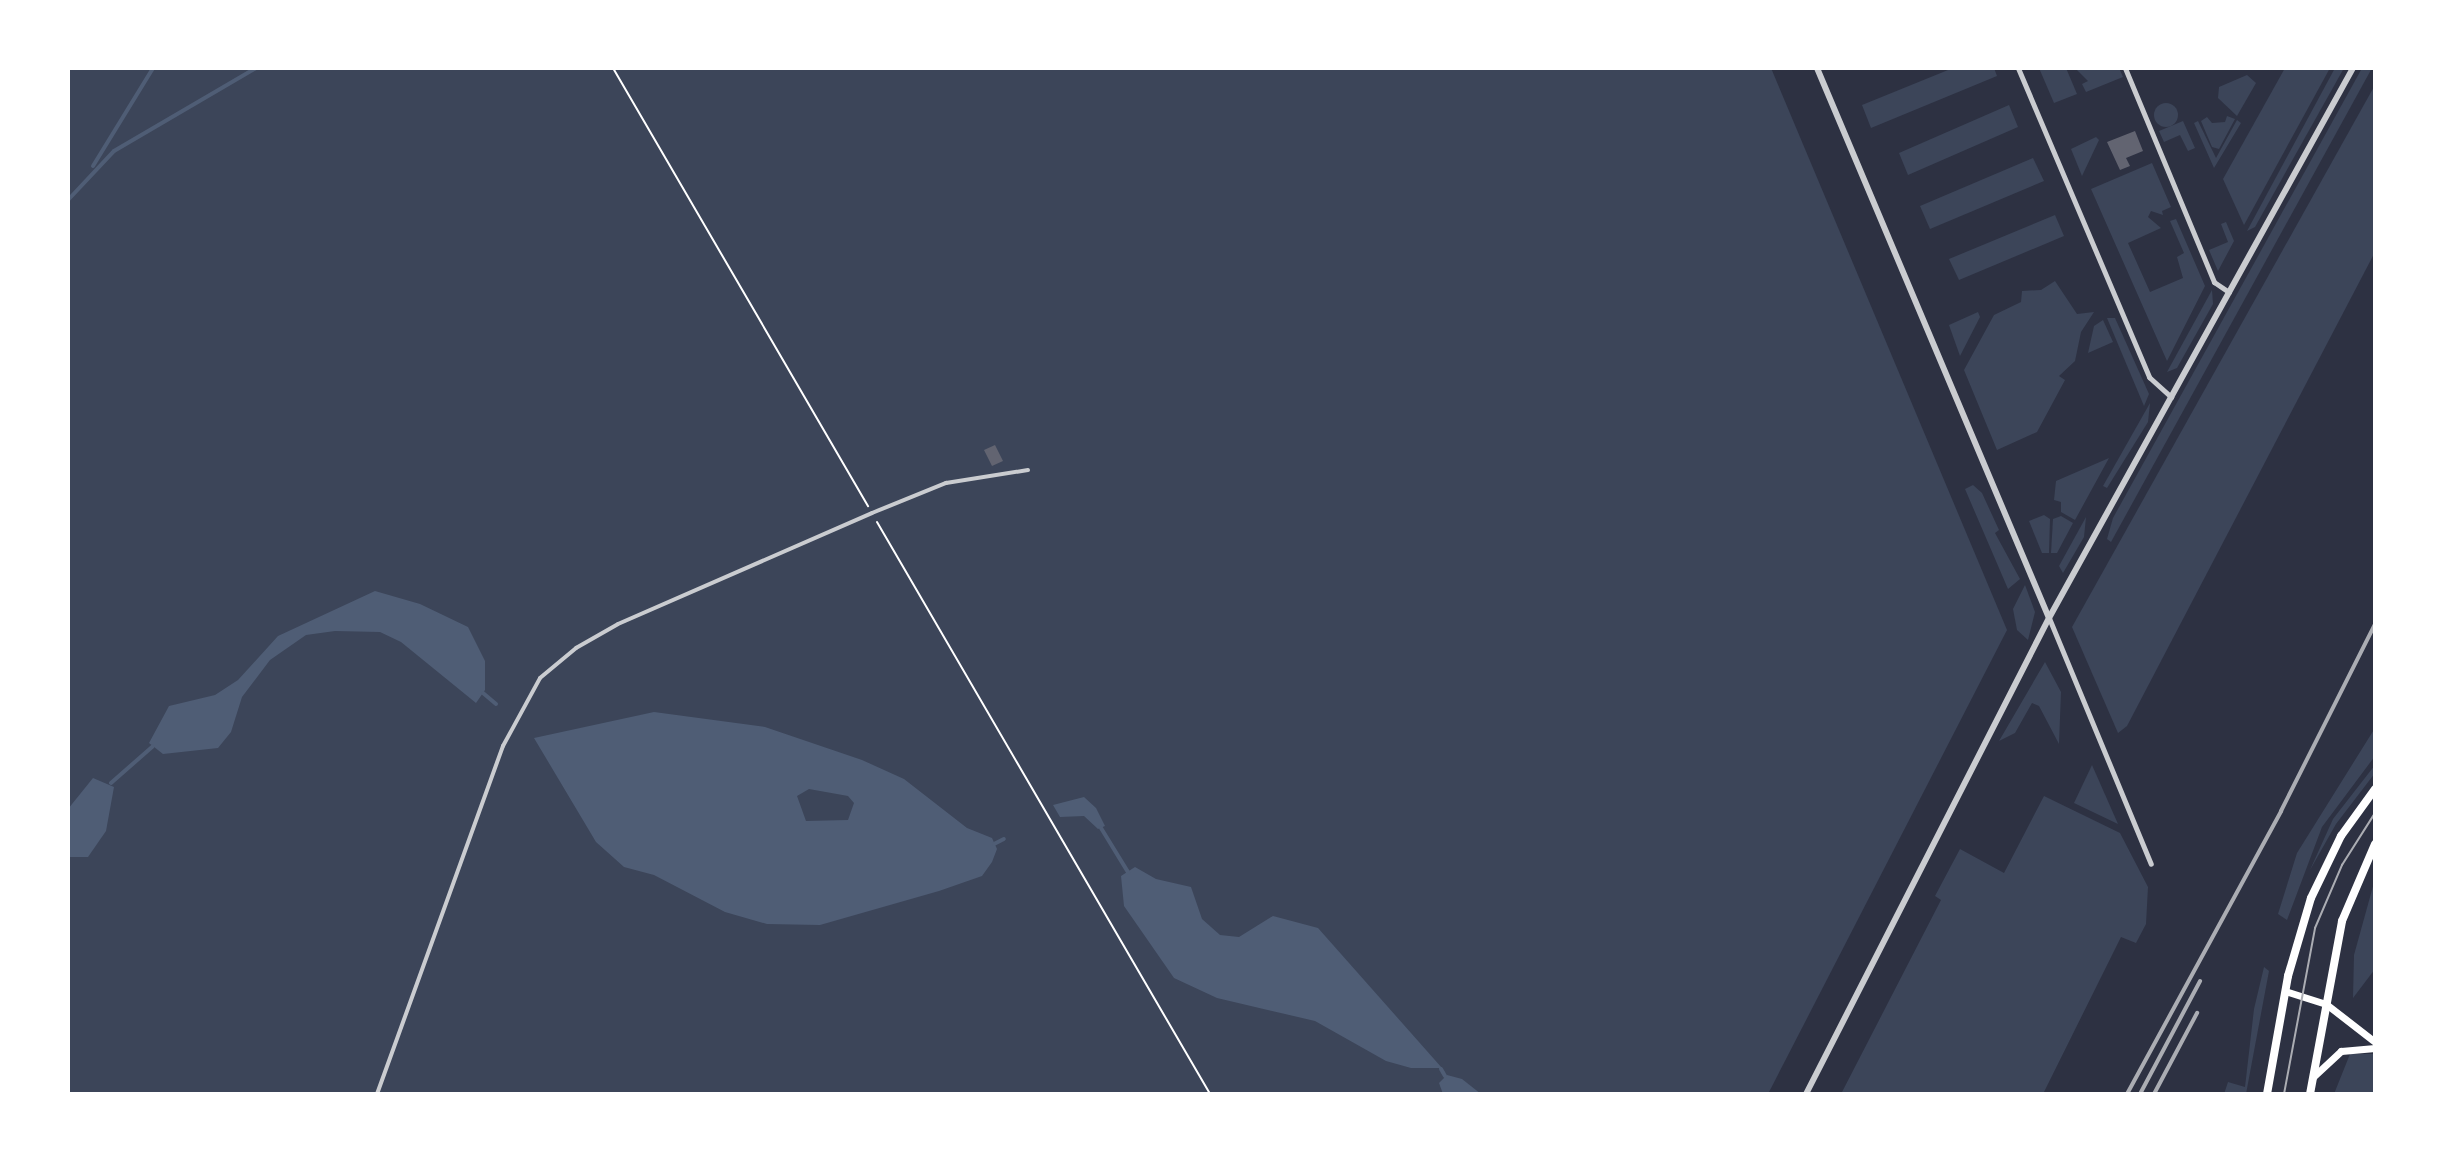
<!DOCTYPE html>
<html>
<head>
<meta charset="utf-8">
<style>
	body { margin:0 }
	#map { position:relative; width:2443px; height:1162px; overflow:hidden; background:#2d3142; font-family:Montserrat,sans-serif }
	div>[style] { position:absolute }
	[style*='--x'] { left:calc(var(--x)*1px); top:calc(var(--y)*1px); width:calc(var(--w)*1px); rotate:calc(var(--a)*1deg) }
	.green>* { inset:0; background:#3c4559 }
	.round { border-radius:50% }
	.water>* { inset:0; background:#4f5d75 }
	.stream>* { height:4px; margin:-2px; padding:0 2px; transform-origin:2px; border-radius:2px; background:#4f5d75 }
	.building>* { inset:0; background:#626471 }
	.path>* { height:2px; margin:-1px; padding:0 1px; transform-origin:1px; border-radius:1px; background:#fff }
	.pedestrian>* { height:4px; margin:-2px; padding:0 2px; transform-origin:2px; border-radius:2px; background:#caccd0 }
	.minor>* { height:5px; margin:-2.5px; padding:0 2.5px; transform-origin:2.5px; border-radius:2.5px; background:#caccd0 }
	.tertiary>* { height:6px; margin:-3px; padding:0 3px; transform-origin:3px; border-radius:3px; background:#caccd0 }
	.secondary>* { height:7px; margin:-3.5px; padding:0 3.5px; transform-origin:3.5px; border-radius:3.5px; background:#fff }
	.primary>* { height:8px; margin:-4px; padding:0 4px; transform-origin:4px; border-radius:4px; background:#fff }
	.tram>* { height:2px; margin:-1px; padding:0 1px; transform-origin:1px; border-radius:1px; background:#abadb3 }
	.rail>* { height:4px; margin:-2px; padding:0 2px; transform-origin:2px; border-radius:2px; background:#abadb3 }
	span { translate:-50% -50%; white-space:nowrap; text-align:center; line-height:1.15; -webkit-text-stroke:8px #fff; paint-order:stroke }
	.frame { position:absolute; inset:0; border:70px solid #fff; pointer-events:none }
</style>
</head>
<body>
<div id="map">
	<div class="green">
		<i style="clip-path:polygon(68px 68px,1771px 68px,2007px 630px,1768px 1094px,68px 1094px)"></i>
		<i style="clip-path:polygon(1953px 68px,1994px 68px,1997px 76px,1871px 128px,1862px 105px)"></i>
		<i style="clip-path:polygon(2039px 68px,2066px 68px,2077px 94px,2054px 103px)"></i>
		<i style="clip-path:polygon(2075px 68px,2119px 68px,2123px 77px,2086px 92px,2082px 84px,2088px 81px)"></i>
		<i style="clip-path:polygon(2285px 68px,2330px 68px,2244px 225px,2223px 179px)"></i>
		<i style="clip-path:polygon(2335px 68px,2344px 68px,2255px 227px,2247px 231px)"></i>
		<i style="clip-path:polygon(2372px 68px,2111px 542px,2107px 539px,2113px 518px,2361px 70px)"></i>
		<i style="clip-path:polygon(2247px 75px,2256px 83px,2237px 116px,2218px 98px,2219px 87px)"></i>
		<i style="clip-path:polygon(2375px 85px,2375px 252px,2127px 726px,2118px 733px,2072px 627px)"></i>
		<i class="round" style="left:2154px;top:103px;width:24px;height:24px"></i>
		<i style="clip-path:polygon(2009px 105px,2018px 127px,1908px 175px,1899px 153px)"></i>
		<i style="clip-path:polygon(2227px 116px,2235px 119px,2219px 149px,2212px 147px,2201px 121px,2207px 117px,2212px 123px,2225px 122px)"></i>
		<i style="clip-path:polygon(2237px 120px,2241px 123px,2214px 168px,2194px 123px,2198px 121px,2216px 158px)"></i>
		<i style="clip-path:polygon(2183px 121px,2195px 148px,2188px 151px,2180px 135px,2164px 142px,2159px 131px)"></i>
		<i style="clip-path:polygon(2096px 137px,2099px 140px,2082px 176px,2071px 149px)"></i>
		<i style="clip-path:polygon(2033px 158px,2044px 181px,1930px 229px,1920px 206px)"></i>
		<i style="clip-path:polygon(2152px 163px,2171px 207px,2162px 211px,2163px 215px,2151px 211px,2148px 217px,2161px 228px,2128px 243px,2150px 292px,2183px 278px,2177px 257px,2184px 253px,2170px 221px,2176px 219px,2205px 286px,2167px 361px,2091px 189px)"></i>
		<i style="clip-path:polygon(2055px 215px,2064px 236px,1959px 280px,1949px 259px)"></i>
		<i style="clip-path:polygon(2226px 222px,2234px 241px,2218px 271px,2209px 250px,2228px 242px,2221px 224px)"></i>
		<i style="clip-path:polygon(2055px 281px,2077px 314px,2094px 312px,2081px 332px,2075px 361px,2059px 376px,2065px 380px,2037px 432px,1997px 450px,1964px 370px,1994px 315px,2021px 302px,2022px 291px,2041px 290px)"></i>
		<i style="clip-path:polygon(2212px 290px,2213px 304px,2177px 368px,2167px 372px)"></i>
		<i style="clip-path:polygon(1978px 312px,1980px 317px,1960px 356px,1949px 325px)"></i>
		<i style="clip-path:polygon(2107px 318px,2115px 318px,2149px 394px,2144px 406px)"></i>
		<i style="clip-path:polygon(2103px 320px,2113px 342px,2088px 353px,2094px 326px)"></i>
		<i style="clip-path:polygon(2150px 403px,2148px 422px,2107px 488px,2103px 486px)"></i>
		<i style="clip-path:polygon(2109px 458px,2075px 520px,2061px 512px,2061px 502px,2054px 500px,2056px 481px)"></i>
		<i style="clip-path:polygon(1973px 485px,1982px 493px,1999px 530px,1995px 533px,2020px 579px,2008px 589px,1965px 489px)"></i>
		<i style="clip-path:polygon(2044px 515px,2050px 519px,2049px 553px,2042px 553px,2029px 521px)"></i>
		<i style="clip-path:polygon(2061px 516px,2073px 523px,2057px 553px,2051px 553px,2053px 519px)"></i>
		<i style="clip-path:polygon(2086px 517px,2084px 537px,2063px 573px,2059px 566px)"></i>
		<i style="clip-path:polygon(2025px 585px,2035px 612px,2028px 640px,2017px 630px,2013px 609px)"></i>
		<i style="clip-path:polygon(2045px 662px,2061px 692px,2059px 744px,2039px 706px,2032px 703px,2015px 733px,1999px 741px)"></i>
		<i style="clip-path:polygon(2375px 728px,2375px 756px,2322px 827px,2287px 920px,2278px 914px,2297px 853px)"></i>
		<i style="clip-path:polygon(2092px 765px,2118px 824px,2074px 803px)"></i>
		<i style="clip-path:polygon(2375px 765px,2375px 773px,2336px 824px,2310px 870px,2333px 819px)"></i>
		<i style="clip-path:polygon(2044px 796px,2120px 833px,2148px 887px,2146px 924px,2136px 943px,2121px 937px,2043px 1094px,1841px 1094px,1941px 900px,1935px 896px,1960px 849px,2004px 873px)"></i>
		<i style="clip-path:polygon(2375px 879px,2375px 969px,2353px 998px,2354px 955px)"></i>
		<i style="clip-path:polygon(2264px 967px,2269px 971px,2246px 1094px,2224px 1094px,2228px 1082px,2245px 1087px,2254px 1009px)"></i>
		<i style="clip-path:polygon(2350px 1054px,2375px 1054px,2375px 1094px,2334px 1094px)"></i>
	</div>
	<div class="water">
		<i style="clip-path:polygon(375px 591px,420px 604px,468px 627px,485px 661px,485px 690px,476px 703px,401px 642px,380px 632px,335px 631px,306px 635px,270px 660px,242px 697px,231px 732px,218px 748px,163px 754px,149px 743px,169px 706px,215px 695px,238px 680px,278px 636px)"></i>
		<i style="clip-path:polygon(evenodd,654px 712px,765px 727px,862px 760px,904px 779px,967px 828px,992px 838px,997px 849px,992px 862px,982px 876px,939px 891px,820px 925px,767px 924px,725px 912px,654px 875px,624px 867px,596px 842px,534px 738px,654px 712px,809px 789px,848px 796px,854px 803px,848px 820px,806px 821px,797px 796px,809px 789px)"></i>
		<i style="clip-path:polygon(93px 778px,114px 787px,106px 831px,88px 857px,68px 857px,68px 809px)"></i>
		<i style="clip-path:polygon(1084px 797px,1096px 808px,1105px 826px,1098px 829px,1084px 816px,1060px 817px,1053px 805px)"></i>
		<i style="clip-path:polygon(1135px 867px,1156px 879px,1191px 887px,1202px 919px,1220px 935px,1239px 937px,1273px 916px,1318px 928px,1442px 1068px,1411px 1068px,1386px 1061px,1315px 1021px,1217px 998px,1174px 978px,1124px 906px,1121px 876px)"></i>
		<i style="clip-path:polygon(1447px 1075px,1462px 1079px,1481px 1094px,1443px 1094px,1439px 1083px)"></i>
	</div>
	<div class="stream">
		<i style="--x:93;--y:166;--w:115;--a:-58.5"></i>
		<i style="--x:68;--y:200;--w:67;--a:-46.8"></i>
		<i style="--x:114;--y:151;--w:164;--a:-30.3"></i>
		<i style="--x:483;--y:693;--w:17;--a:40"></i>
		<i style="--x:111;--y:783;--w:55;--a:-41.3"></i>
		<i style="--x:1101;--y:828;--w:52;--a:58.5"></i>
		<i style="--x:994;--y:844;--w:11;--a:-27"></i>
		<i style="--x:1441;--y:1069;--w:8;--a:60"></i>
	</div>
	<div class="building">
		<i style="clip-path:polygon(2135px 131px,2143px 151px,2126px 158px,2130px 166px,2120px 170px,2107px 142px)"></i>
		<i style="clip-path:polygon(995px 445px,1003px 461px,992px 466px,984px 450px)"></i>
	</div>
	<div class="path">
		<i style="--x:613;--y:68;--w:507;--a:59.79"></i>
		<i style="--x:877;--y:522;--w:662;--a:59.79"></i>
	</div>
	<div class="pedestrian">
		<i style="--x:377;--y:1094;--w:370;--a:-70.1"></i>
		<i style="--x:503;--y:746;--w:77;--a:-61.4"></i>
		<i style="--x:540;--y:678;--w:47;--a:-39.8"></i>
		<i style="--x:576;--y:648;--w:48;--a:-29.7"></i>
		<i style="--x:618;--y:624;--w:277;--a:-23.6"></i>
		<i style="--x:872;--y:513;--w:80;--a:-22.1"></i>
		<i style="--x:946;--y:483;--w:83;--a:-9"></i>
	</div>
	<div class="minor">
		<i style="--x:2018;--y:68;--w:336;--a:67"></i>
		<i style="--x:2149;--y:377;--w:30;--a:42"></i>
		<i style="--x:2125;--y:68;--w:232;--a:67.4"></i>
		<i style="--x:2214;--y:282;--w:18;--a:34"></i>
		<i style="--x:2049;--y:618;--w:266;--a:67.5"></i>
	</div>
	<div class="tertiary">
		<i style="--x:1817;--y:68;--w:597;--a:67.13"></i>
		<i style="--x:1806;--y:1094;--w:534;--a:-62.96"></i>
		<i style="--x:2049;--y:618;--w:628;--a:-61.07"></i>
	</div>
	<div class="secondary">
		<i style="--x:2285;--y:991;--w:43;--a:17.6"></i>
		<i style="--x:2326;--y:1004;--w:62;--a:37.8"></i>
		<i style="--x:2313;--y:1077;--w:38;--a:-43"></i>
		<i style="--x:2341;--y:1051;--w:34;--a:-5"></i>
	</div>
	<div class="primary">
		<i style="--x:2267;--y:1094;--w:120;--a:-79.9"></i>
		<i style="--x:2288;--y:976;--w:81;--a:-73.6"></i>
		<i style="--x:2311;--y:898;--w:69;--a:-64.2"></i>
		<i style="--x:2341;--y:836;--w:58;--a:-54.1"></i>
		<i style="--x:2310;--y:1094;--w:176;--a:-79.5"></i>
		<i style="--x:2342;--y:921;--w:84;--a:-66.8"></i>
	</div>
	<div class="tram">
		<i style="--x:2284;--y:1094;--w:169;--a:-79.4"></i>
		<i style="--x:2315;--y:928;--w:69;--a:-66.8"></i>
		<i style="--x:2342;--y:865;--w:62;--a:-57.6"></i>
	</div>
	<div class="rail">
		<i style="--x:2127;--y:1094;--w:322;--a:-61.4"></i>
		<i style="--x:2281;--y:811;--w:209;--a:-63.3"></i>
		<i style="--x:2140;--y:1094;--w:128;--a:-62"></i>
		<i style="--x:2154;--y:1094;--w:92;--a:-62"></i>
	</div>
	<div class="frame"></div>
</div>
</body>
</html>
